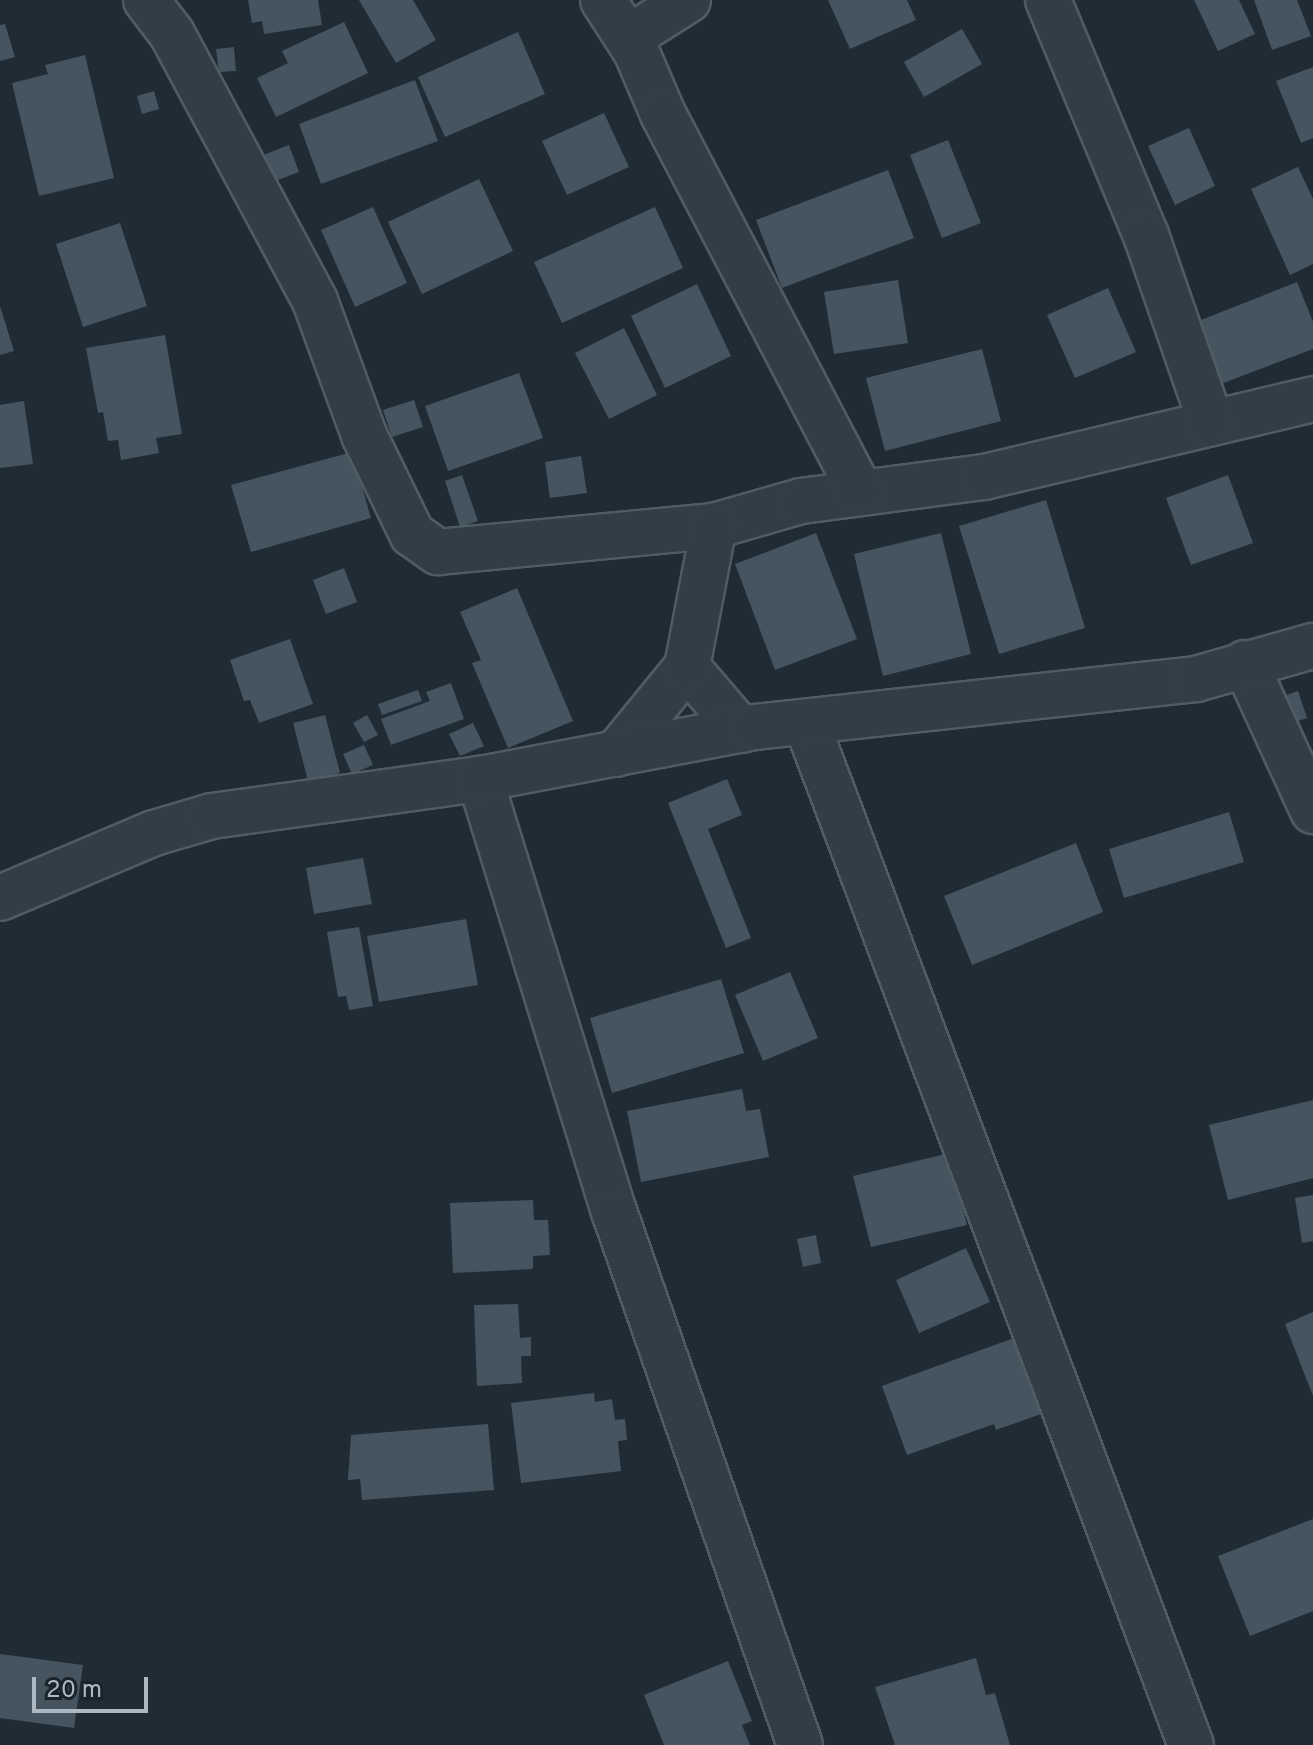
<!DOCTYPE html>
<html>
<head>
<meta charset="utf-8">
<style>
	body { margin:0 }
	#map { position:relative; width:1313px; height:1745px; overflow:hidden; background:#1f2c35; font-family:Overpass,sans-serif }
	div>[style] { position:absolute }
	[style*='--x'] { left:calc(var(--x)*1px); top:calc(var(--y)*1px); width:calc(var(--w)*1px); rotate:calc(var(--a)*1deg) }
	.building>* { inset:0; background:#45545f }
	.roads { filter:drop-shadow(2px 0 #505c64) drop-shadow(-2px 0 #505c64) drop-shadow(0 2px #505c64) drop-shadow(0 -2px #505c64) }
	.street>* { height:44px; margin:-22px; padding:0 22px; transform-origin:22px; border-radius:22px; background:#323e46 }
	span { translate:-50% -50%; white-space:nowrap; text-align:center; line-height:1.15; -webkit-text-stroke:6px #18232a; paint-order:stroke }
	.scale { position:absolute; left:32px; top:1677px; width:116px; height:36px; box-sizing:border-box; border:4px solid #acb9c3; border-top:0; padding-left:10px; font-size:24px; line-height:28px; white-space:nowrap; color:#acb9c3; -webkit-text-stroke:6px #18232a; paint-order:stroke }
</style>
</head>
<body>
<div id="map">
	<div class="building">
		<i style="clip-path:polygon(248px 0,318px 0,322px 25px,264px 34px,262px 21px,252px 23px)"></i>
		<i style="clip-path:polygon(359px 0,413px 0,436px 40px,396px 63px)"></i>
		<i style="clip-path:polygon(828px 0,907px 0,916px 20px,850px 49px)"></i>
		<i style="clip-path:polygon(1194px 0,1239px 0,1255px 34px,1218px 51px)"></i>
		<i style="clip-path:polygon(1254px 0,1297px 0,1311px 36px,1272px 50px)"></i>
		<i style="clip-path:polygon(344px 22px,368px 73px,276px 117px,257px 78px,288px 63px,282px 51px)"></i>
		<i style="clip-path:polygon(5px 24px,15px 57px,0 61px,0 25px)"></i>
		<i style="clip-path:polygon(962px 29px,982px 64px,924px 97px,904px 62px)"></i>
		<i style="clip-path:polygon(518px 32px,545px 94px,445px 137px,418px 77px)"></i>
		<i style="clip-path:polygon(234px 47px,236px 71px,219px 72px,216px 49px)"></i>
		<i style="clip-path:polygon(85px 55px,114px 178px,39px 196px,12px 83px,48px 74px,45px 65px)"></i>
		<i style="clip-path:polygon(1313px 67px,1313px 138px,1301px 143px,1276px 81px)"></i>
		<i style="clip-path:polygon(415px 80px,438px 141px,321px 184px,299px 124px)"></i>
		<i style="clip-path:polygon(154px 91px,159px 109px,142px 114px,137px 96px)"></i>
		<i style="clip-path:polygon(604px 113px,629px 167px,567px 195px,542px 141px)"></i>
		<i style="clip-path:polygon(1189px 128px,1215px 186px,1175px 205px,1148px 146px)"></i>
		<i style="clip-path:polygon(948px 140px,981px 223px,942px 238px,910px 155px)"></i>
		<i style="clip-path:polygon(289px 145px,299px 172px,267px 184px,258px 157px)"></i>
		<i style="clip-path:polygon(1298px 167px,1313px 199px,1313px 264px,1290px 275px,1251px 189px)"></i>
		<i style="clip-path:polygon(888px 170px,914px 238px,782px 288px,756px 220px)"></i>
		<i style="clip-path:polygon(479px 179px,513px 251px,422px 294px,388px 222px)"></i>
		<i style="clip-path:polygon(373px 207px,407px 283px,355px 307px,321px 230px)"></i>
		<i style="clip-path:polygon(655px 207px,683px 268px,562px 323px,534px 262px)"></i>
		<i style="clip-path:polygon(120px 223px,147px 306px,83px 327px,56px 244px)"></i>
		<i style="clip-path:polygon(898px 280px,908px 343px,834px 354px,824px 292px)"></i>
		<i style="clip-path:polygon(1297px 282px,1313px 322px,1313px 349px,1221px 384px,1196px 322px)"></i>
		<i style="clip-path:polygon(697px 284px,731px 356px,665px 388px,631px 316px)"></i>
		<i style="clip-path:polygon(1108px 288px,1136px 352px,1075px 378px,1047px 315px)"></i>
		<i style="clip-path:polygon(0 306px,14px 351px,0 355px)"></i>
		<i style="clip-path:polygon(624px 328px,657px 395px,609px 419px,575px 353px)"></i>
		<i style="clip-path:polygon(165px 335px,182px 434px,156px 438px,159px 453px,121px 460px,118px 440px,108px 441px,103px 412px,98px 413px,86px 348px)"></i>
		<i style="clip-path:polygon(982px 349px,1001px 421px,885px 451px,866px 378px)"></i>
		<i style="clip-path:polygon(519px 373px,543px 438px,448px 471px,425px 406px)"></i>
		<i style="clip-path:polygon(414px 400px,423px 427px,392px 437px,383px 410px)"></i>
		<i style="clip-path:polygon(24px 401px,33px 464px,0 468px,0 405px)"></i>
		<i style="clip-path:polygon(352px 452px,371px 518px,251px 552px,231px 485px)"></i>
		<i style="clip-path:polygon(581px 456px,587px 493px,550px 498px,545px 462px)"></i>
		<i style="clip-path:polygon(462px 475px,478px 521px,460px 527px,445px 481px)"></i>
		<i style="clip-path:polygon(1228px 475px,1253px 543px,1191px 565px,1166px 498px)"></i>
		<i style="clip-path:polygon(1046px 500px,1085px 628px,999px 654px,959px 526px)"></i>
		<i style="clip-path:polygon(816px 533px,857px 639px,775px 670px,735px 564px)"></i>
		<i style="clip-path:polygon(941px 533px,971px 654px,883px 676px,854px 554px)"></i>
		<i style="clip-path:polygon(344px 568px,357px 602px,326px 614px,313px 580px)"></i>
		<i style="clip-path:polygon(517px 588px,573px 721px,508px 748px,472px 663px,481px 660px,460px 612px)"></i>
		<i style="clip-path:polygon(290px 639px,313px 704px,259px 723px,250px 700px,244px 701px,230px 660px)"></i>
		<i style="clip-path:polygon(451px 683px,464px 719px,391px 745px,381px 719px,430px 701px,426px 692px)"></i>
		<i style="clip-path:polygon(418px 690px,422px 701px,382px 715px,378px 704px)"></i>
		<i style="clip-path:polygon(1298px 691px,1307px 718px,1283px 726px,1275px 699px)"></i>
		<i style="clip-path:polygon(325px 715px,340px 773px,308px 781px,293px 723px)"></i>
		<i style="clip-path:polygon(367px 715px,378px 735px,364px 742px,353px 723px)"></i>
		<i style="clip-path:polygon(473px 723px,484px 746px,460px 756px,449px 734px)"></i>
		<i style="clip-path:polygon(364px 745px,373px 765px,352px 774px,343px 754px)"></i>
		<i style="clip-path:polygon(727px 779px,742px 815px,708px 829px,751px 938px,726px 948px,668px 803px)"></i>
		<i style="clip-path:polygon(1229px 812px,1244px 862px,1124px 898px,1109px 849px)"></i>
		<i style="clip-path:polygon(1076px 843px,1103px 912px,972px 965px,944px 896px)"></i>
		<i style="clip-path:polygon(363px 858px,372px 904px,314px 914px,306px 868px)"></i>
		<i style="clip-path:polygon(466px 919px,478px 985px,379px 1002px,367px 936px)"></i>
		<i style="clip-path:polygon(359px 927px,373px 1006px,349px 1010px,346px 996px,338px 997px,327px 932px)"></i>
		<i style="clip-path:polygon(790px 972px,818px 1038px,763px 1061px,735px 995px)"></i>
		<i style="clip-path:polygon(721px 979px,744px 1053px,612px 1093px,590px 1018px)"></i>
		<i style="clip-path:polygon(742px 1089px,746px 1111px,760px 1109px,769px 1157px,641px 1182px,627px 1111px)"></i>
		<i style="clip-path:polygon(1313px 1100px,1313px 1178px,1228px 1200px,1209px 1125px)"></i>
		<i style="clip-path:polygon(950px 1153px,967px 1225px,871px 1247px,853px 1176px)"></i>
		<i style="clip-path:polygon(1313px 1195px,1313px 1241px,1302px 1243px,1295px 1198px)"></i>
		<i style="clip-path:polygon(533px 1200px,534px 1220px,548px 1220px,550px 1255px,533px 1256px,533px 1269px,453px 1273px,450px 1203px)"></i>
		<i style="clip-path:polygon(816px 1235px,821px 1263px,803px 1267px,797px 1239px)"></i>
		<i style="clip-path:polygon(966px 1248px,990px 1302px,919px 1333px,896px 1280px)"></i>
		<i style="clip-path:polygon(518px 1304px,520px 1338px,531px 1337px,531px 1356px,521px 1356px,522px 1383px,477px 1386px,474px 1305px)"></i>
		<i style="clip-path:polygon(1313px 1312px,1313px 1396px,1285px 1324px)"></i>
		<i style="clip-path:polygon(1014px 1338px,1041px 1414px,996px 1430px,994px 1424px,907px 1455px,882px 1386px)"></i>
		<i style="clip-path:polygon(594px 1393px,595px 1402px,612px 1399px,615px 1420px,625px 1419px,627px 1440px,618px 1441px,621px 1471px,521px 1483px,511px 1403px)"></i>
		<i style="clip-path:polygon(488px 1424px,494px 1490px,362px 1500px,360px 1479px,348px 1480px,351px 1435px)"></i>
		<i style="clip-path:polygon(1313px 1519px,1313px 1611px,1250px 1636px,1218px 1556px)"></i>
		<i style="clip-path:polygon(0 1654px,83px 1665px,74px 1728px,0 1718px)"></i>
		<i style="clip-path:polygon(976px 1658px,986px 1695px,995px 1693px,1010px 1745px,895px 1745px,875px 1687px)"></i>
		<i style="clip-path:polygon(728px 1661px,752px 1721px,742px 1725px,750px 1745px,664px 1745px,644px 1695px)"></i>
	</div>
	<div class="roads">
		<div class="street">
			<i style="--x:146;--y:0;--w:43;--a:52.6"></i>
			<i style="--x:172;--y:34;--w:303;--a:61.8"></i>
			<i style="--x:315;--y:301;--w:143;--a:69.9"></i>
			<i style="--x:364;--y:435;--w:110;--a:64.1"></i>
			<i style="--x:412;--y:534;--w:32;--a:35"></i>
			<i style="--x:438;--y:552;--w:277;--a:-5.4"></i>
			<i style="--x:714;--y:526;--w:91;--a:-16"></i>
			<i style="--x:801;--y:501;--w:185;--a:-7.5"></i>
			<i style="--x:984;--y:477;--w:338;--a:-13.3"></i>
			<i style="--x:603;--y:0;--w:61;--a:57.1"></i>
			<i style="--x:688;--y:0;--w:62;--a:147.6"></i>
			<i style="--x:636;--y:33;--w:18;--a:90"></i>
			<i style="--x:636;--y:51;--w:69;--a:66.8"></i>
			<i style="--x:663;--y:114;--w:425;--a:62.4"></i>
			<i style="--x:1048;--y:0;--w:255;--a:67.4"></i>
			<i style="--x:1146;--y:235;--w:199;--a:70.9"></i>
			<i style="--x:1245;--y:663;--w:163;--a:65.3"></i>
			<i style="--x:687;--y:667;--w:83;--a:49.4"></i>
			<i style="--x:806;--y:722;--w:1093;--a:69.38"></i>
			<i style="--x:616;--y:754;--w:112;--a:-50.8"></i>
			<i style="--x:687;--y:667;--w:144;--a:-79.2"></i>
			<i style="--x:480;--y:779;--w:455;--a:72.8"></i>
			<i style="--x:615;--y:1214;--w:562;--a:70.79"></i>
			<i style="--x:0;--y:898;--w:167;--a:-22.9"></i>
			<i style="--x:154;--y:833;--w:60;--a:-16.3"></i>
			<i style="--x:212;--y:816;--w:271;--a:-7.9"></i>
			<i style="--x:480;--y:779;--w:280;--a:-10.7"></i>
			<i style="--x:755;--y:727;--w:444;--a:-6.2"></i>
			<i style="--x:1196;--y:679;--w:122;--a:-15.8"></i>
		</div>
	</div>
	<div class="scale">20 m</div>
</div>
</body>
</html>
